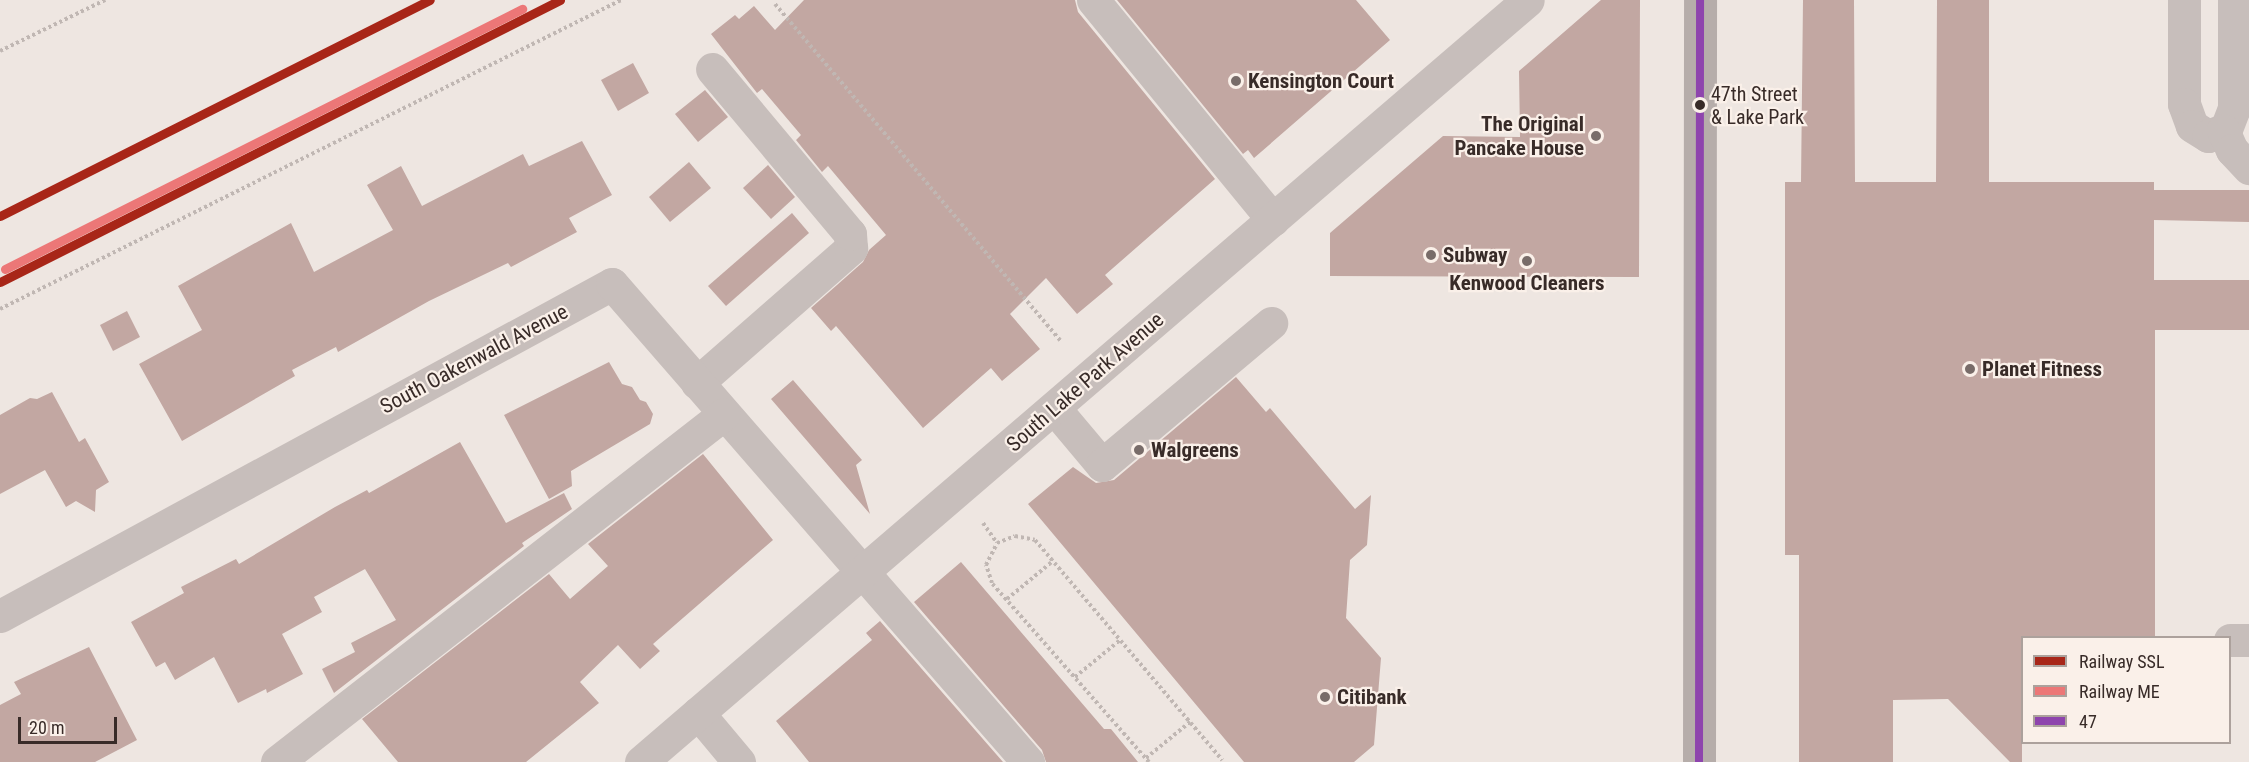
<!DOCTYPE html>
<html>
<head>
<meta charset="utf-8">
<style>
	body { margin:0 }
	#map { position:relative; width:2249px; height:762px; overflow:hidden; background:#eee6e1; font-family:"Roboto Condensed",sans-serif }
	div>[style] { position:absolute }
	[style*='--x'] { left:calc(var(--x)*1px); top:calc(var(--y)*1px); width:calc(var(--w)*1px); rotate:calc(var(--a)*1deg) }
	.building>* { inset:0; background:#c2a7a2 }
	.path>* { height:4px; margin-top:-2px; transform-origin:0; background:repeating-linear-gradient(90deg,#c0b7b3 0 3px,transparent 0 6px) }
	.minor>* { height:33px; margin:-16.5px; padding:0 16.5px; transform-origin:16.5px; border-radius:16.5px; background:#c7bebb }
	.major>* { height:33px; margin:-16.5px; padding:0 16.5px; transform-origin:16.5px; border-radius:16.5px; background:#b6adaa }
	.bus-1>* { height:8px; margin:-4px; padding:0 4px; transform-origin:4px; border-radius:4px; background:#8e44ad }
	.rail-1>* { height:9px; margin:-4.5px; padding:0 4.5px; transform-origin:4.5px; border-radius:4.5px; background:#a82618 }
	.rail-2>* { height:9px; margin:-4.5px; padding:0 4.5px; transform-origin:4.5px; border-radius:4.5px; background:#ec7777 }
	.dots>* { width:16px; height:16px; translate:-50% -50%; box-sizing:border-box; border:3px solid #faf0e9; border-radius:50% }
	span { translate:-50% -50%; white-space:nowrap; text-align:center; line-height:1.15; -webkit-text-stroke:4.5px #faf0e9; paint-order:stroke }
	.bus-label { font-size:20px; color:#382b28 }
	.left { translate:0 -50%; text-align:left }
	.poi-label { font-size:21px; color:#382b28; font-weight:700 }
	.right { translate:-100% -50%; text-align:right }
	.street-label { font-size:21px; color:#382b28 }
	.legend { position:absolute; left:2021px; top:636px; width:210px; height:108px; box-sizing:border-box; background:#faf0e9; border:2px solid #aca19c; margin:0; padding:8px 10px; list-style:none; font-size:18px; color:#382b28 }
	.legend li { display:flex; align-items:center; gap:12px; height:30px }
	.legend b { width:30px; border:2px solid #aca19c }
	.scale { position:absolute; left:18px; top:717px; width:99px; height:27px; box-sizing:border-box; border:3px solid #382b28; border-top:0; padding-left:8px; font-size:18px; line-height:21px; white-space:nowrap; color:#382b28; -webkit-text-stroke:4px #faf0e9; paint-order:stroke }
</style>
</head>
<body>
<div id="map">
	<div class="building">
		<i style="clip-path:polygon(804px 0,1075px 0,1078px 12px,1215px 179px,1105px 275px,1113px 284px,1077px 314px,1046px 278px,1010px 314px,1040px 349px,1002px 381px,991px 368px,923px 428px,836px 326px,831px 331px,811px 308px,863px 262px,869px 250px,886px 235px,828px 166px,822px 172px,796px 140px,801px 135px,762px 89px,757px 93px,711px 34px,735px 15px,739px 19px,754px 6px,775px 30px)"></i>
		<i style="clip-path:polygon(1117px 0,1356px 0,1390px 40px,1254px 158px,1248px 150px,1243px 154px)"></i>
		<i style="clip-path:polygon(1601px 0,1640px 0,1639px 277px,1330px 276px,1330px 233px,1443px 136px,1520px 137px,1519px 71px)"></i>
		<i style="clip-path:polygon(1803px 0,1854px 0,1855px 182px,1936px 182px,1937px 0,1989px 0,1989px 182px,2154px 182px,2154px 190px,2249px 190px,2249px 222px,2154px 220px,2154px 280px,2249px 280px,2249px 330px,2155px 330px,2155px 638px,2022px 638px,2022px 762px,2010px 762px,1948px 699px,1893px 700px,1893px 762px,1799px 762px,1799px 555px,1785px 555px,1785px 182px,1801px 182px)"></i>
		<i style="clip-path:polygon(633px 63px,649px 93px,618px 111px,601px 80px)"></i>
		<i style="clip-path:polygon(705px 90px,728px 117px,698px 142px,675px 114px)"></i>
		<i style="clip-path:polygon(582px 141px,612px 195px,569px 218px,577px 232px,511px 267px,508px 263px,429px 301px,338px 352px,336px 347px,292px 370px,295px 376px,182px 441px,139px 364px,202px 330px,178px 286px,291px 223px,314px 272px,393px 230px,367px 185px,401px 166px,422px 206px,523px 154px,529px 166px)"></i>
		<i style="clip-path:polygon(689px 162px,711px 188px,670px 222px,649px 197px)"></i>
		<i style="clip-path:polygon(768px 165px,795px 197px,771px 219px,743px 188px)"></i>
		<i style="clip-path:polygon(792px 213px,809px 233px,726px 306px,708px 286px)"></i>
		<i style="clip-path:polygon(127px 311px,140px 337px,113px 351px,100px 325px)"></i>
		<i style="clip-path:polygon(609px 362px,622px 384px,632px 387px,640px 400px,646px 402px,653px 414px,650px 424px,571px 471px,572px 486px,549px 499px,504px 415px)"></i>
		<i style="clip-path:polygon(1236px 377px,1266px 412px,1270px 408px,1355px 509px,1371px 495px,1367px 545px,1350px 560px,1346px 618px,1381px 658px,1374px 745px,1354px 762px,1244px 762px,1028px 504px,1073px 467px,1096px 483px,1114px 480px)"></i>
		<i style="clip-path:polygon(793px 380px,862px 460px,856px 465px,870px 514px,771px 399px)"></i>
		<i style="clip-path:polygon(52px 392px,79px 442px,85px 438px,109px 482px,96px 490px,95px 512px,76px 501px,66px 507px,45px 470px,0 494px,0 415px,30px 398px,37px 399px)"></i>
		<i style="clip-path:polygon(460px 442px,506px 523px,564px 493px,572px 509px,522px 543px,524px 546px,334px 693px,322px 669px,355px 652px,351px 643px,396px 620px,365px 569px,314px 597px,322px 612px,282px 634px,303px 674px,267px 693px,266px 689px,238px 703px,214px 657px,175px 680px,165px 662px,156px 667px,131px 622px,184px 593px,181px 587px,236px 559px,239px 564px,335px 507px,367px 490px,369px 493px)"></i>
		<i style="clip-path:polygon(703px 454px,773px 540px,653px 644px,660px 651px,640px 669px,618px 645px,580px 682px,599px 703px,526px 762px,398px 762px,362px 719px,549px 574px,570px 599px,608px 566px,588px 544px)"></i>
		<i style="clip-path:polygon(961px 562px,1104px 729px,1111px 729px,1138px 762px,1046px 762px,1042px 750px,914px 602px)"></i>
		<i style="clip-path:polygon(880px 621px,1003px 762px,809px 762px,776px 721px,872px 640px,866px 633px)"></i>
		<i style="clip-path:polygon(89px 647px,137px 740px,95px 762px,0 762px,0 705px,21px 694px,14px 682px)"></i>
	</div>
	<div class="path">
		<i style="--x:775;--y:4;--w:441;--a:49.7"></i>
		<i style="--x:0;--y:51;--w:117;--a:-25.9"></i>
		<i style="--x:0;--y:309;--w:694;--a:-26.45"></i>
		<i style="--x:983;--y:523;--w:24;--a:55"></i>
		<i style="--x:1007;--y:599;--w:60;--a:-39.6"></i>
		<i style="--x:1075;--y:677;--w:58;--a:-39.4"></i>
		<i style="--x:1146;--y:758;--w:57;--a:-39.3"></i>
		<i style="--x:1149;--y:762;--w:238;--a:-131.3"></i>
		<i style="--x:992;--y:583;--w:19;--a:-108"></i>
		<i style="--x:986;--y:565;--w:25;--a:-63"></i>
		<i style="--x:997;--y:543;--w:19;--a:-21"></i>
		<i style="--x:1015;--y:536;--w:20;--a:11"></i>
		<i style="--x:1035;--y:540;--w:289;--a:49.6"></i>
	</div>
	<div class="minor">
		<i style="--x:1093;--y:0;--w:284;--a:50.7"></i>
		<i style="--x:2184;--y:0;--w:104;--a:90"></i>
		<i style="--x:2184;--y:104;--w:23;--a:70"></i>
		<i style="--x:2192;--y:126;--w:19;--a:32"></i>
		<i style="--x:2208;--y:136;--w:19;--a:-21"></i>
		<i style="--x:2226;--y:129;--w:22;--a:-69"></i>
		<i style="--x:2234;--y:108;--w:108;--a:-90"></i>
		<i style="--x:2223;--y:130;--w:22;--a:66"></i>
		<i style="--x:2232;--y:150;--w:25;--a:47"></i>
		<i style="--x:697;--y:383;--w:205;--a:-41.2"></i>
		<i style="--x:851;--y:248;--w:14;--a:-94"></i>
		<i style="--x:850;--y:234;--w:215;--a:-129.9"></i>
		<i style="--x:1055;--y:409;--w:73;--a:50"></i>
		<i style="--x:1102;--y:465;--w:221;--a:-40"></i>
		<i style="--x:0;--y:616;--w:696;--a:-28.48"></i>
		<i style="--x:612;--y:284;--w:634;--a:48.97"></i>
		<i style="--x:2230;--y:640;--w:19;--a:0"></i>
		<i style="--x:698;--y:713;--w:64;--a:50.1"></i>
		<i style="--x:277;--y:762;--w:566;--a:-37.9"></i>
		<i style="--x:641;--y:762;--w:1169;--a:-40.67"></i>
	</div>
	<div class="major">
		<i style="--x:1699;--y:762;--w:762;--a:-89.92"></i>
	</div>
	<div class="bus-1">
		<i style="--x:1699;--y:762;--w:762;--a:-89.92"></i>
	</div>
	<div class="rail-1">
		<i style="--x:0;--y:216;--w:481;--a:-26.7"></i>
		<i style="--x:0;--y:282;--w:627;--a:-26.73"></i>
	</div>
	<div class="rail-2">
		<i style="--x:5;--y:269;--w:579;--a:-26.7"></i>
	</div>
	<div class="dots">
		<i style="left:1236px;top:81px;background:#786c69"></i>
		<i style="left:1700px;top:105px;background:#382b28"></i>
		<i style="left:1596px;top:136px;background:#786c69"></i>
		<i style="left:1431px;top:255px;background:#786c69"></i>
		<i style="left:1527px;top:261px;background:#786c69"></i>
		<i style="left:1970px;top:369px;background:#786c69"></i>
		<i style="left:1139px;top:450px;background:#786c69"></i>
		<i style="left:1325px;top:697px;background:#786c69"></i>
	</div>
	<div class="bus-label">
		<span class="left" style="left:1711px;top:106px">47th Street<br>&amp; Lake Park</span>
	</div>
	<div class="poi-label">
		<span class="left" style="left:1248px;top:81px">Kensington Court</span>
		<span class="right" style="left:1584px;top:136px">The Original<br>Pancake House</span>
		<span class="left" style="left:1443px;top:255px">Subway</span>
		<span style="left:1527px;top:283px">Kenwood Cleaners</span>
		<span class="left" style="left:1982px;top:369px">Planet Fitness</span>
		<span class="left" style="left:1151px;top:450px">Walgreens</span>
		<span class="left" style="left:1337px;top:697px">Citibank</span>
	</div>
	<div class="street-label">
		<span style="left:474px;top:359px;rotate:-28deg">South Oakenwald Avenue</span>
		<span style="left:1085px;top:382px;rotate:-41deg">South Lake Park Avenue</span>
	</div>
	<ul class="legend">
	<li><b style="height:8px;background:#a82618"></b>Railway SSL</li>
	<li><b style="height:8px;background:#ec7777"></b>Railway ME</li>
	<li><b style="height:8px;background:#8e44ad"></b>47</li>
	</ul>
	<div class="scale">20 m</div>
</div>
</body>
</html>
